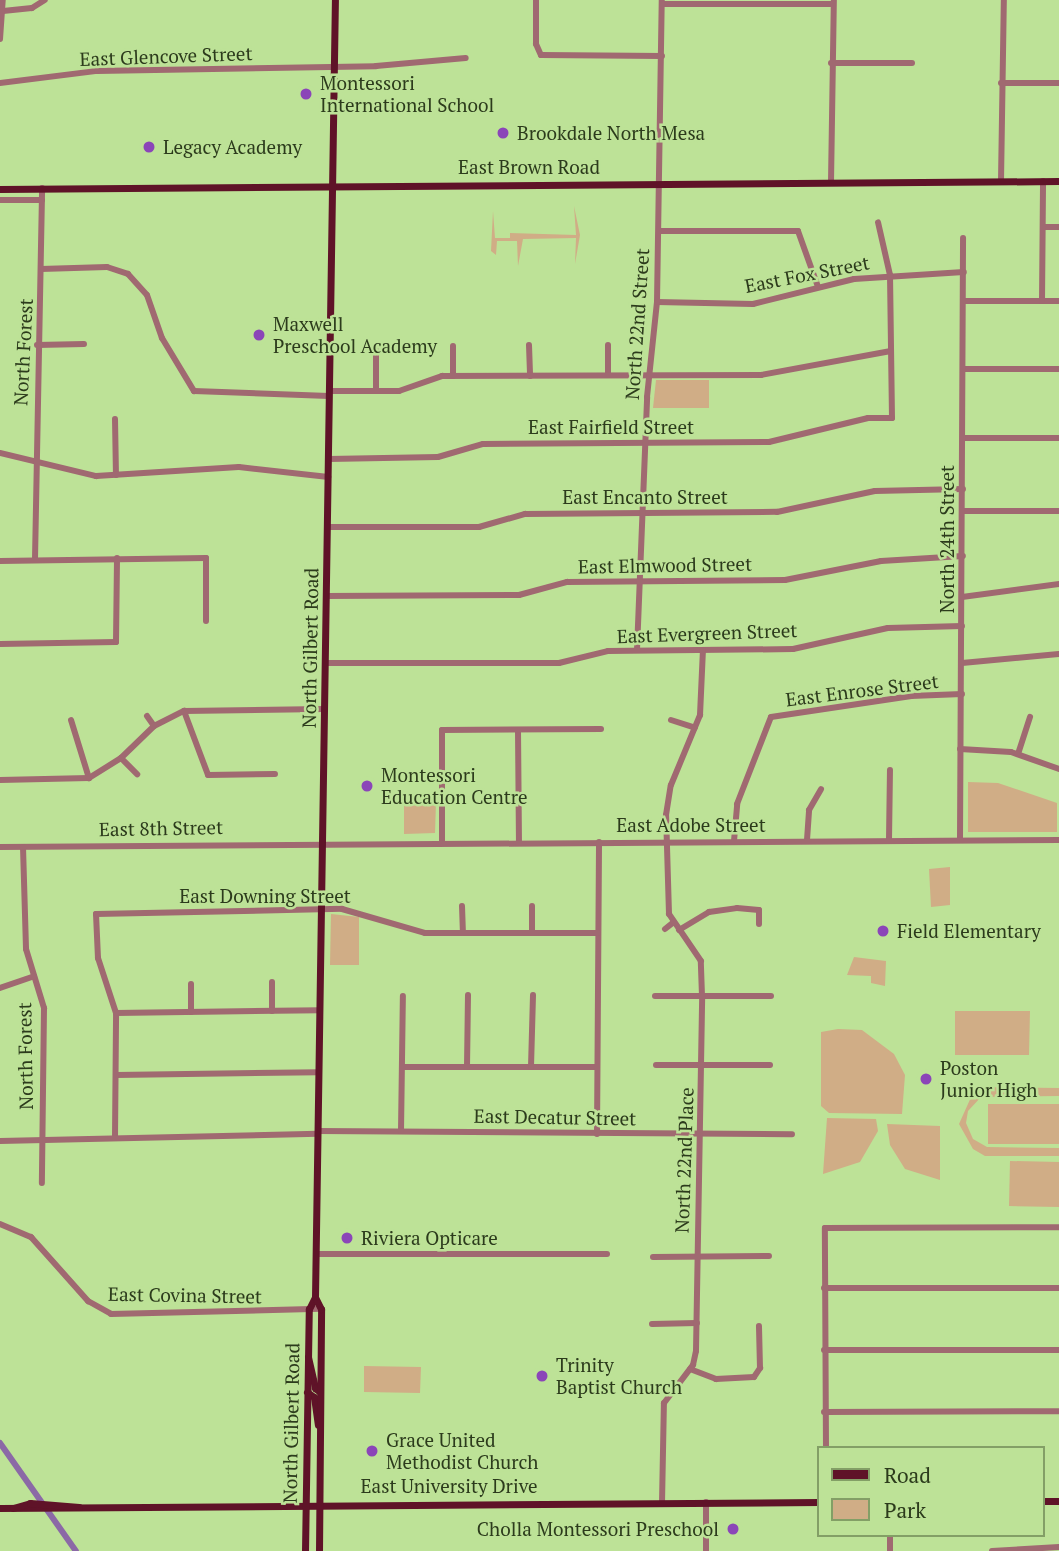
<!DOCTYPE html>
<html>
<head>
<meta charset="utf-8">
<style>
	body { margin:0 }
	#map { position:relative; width:1059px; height:1551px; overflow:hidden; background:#bde297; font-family:"PT Serif",serif }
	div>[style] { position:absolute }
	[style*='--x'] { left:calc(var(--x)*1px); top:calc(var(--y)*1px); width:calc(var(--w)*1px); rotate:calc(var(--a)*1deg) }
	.green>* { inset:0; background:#d0ad86 }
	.canal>* { height:6px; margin:-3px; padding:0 3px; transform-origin:3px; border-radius:3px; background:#8b69a6 }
	.minor>* { height:6px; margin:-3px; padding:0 3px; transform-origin:3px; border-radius:3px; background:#a06971 }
	.major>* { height:7px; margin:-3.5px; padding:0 3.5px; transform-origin:3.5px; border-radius:3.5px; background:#5f1328 }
	.dots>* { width:19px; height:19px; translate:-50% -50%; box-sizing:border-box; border:4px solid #bde297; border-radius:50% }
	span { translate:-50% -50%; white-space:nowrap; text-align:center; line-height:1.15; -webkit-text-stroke:5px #bde297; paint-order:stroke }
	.street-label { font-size:19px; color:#2c3b1c }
	.poi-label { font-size:19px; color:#2c3b1c }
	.left { translate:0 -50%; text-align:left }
	.right { translate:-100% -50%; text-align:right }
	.legend { position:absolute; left:817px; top:1446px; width:228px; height:91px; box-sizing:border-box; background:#bde297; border:2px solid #839f66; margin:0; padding:9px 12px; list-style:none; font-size:21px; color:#2c3b1c }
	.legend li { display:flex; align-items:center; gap:14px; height:35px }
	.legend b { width:35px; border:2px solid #839f66 }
</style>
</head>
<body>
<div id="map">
	<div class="green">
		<i style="clip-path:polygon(574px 206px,580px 235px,575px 264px,576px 238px,523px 239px,518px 266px,517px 241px,497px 241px,496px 255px,491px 251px,493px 211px,495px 238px,510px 238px,510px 233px,576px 235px)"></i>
		<i style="clip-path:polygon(656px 380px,709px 380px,709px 408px,653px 408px)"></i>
		<i style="clip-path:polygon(968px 782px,998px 783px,1057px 803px,1057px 832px,968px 832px)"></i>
		<i style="clip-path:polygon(404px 802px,436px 802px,435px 833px,404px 834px)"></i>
		<i style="clip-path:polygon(950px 867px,950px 905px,931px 907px,929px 869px)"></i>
		<i style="clip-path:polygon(331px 914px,359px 917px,359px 965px,330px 965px)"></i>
		<i style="clip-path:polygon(854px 957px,886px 961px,885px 986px,871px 983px,871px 976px,847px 975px)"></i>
		<i style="clip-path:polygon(955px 1011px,1030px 1011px,1029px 1055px,955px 1055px)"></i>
		<i style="clip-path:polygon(838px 1029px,862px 1030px,894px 1054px,905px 1075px,902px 1114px,829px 1113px,821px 1106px,821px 1032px)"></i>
		<i style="clip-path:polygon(956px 1087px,1059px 1088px,1059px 1096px,981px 1097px,968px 1111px,966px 1123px,973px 1139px,987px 1147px,1059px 1148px,1059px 1156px,985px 1156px,973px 1149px,959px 1124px,972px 1095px,956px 1094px)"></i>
		<i style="clip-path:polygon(988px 1104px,1059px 1104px,1059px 1144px,988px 1144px)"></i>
		<i style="clip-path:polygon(827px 1118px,876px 1119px,878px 1131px,860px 1162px,823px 1174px)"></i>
		<i style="clip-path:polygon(887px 1124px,940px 1126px,940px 1180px,905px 1169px,890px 1145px)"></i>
		<i style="clip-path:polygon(1010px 1161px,1059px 1162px,1059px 1207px,1009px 1206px)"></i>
		<i style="clip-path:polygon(364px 1366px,421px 1367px,420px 1393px,364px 1392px)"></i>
	</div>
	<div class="canal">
		<i style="--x:0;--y:1443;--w:132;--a:54.9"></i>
	</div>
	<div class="minor">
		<i style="--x:536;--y:0;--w:44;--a:90"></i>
		<i style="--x:536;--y:44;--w:12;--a:66"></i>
		<i style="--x:541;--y:55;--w:121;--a:0.5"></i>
		<i style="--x:662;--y:4;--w:171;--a:0"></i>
		<i style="--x:3;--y:11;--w:29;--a:-6"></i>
		<i style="--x:32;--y:8;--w:15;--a:-32"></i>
		<i style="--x:0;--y:39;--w:39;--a:-86"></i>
		<i style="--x:831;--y:63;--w:81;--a:0"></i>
		<i style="--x:0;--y:83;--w:98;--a:-7.1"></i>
		<i style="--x:97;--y:71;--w:279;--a:-1"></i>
		<i style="--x:376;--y:66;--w:90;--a:-5.1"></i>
		<i style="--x:1001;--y:83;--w:58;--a:0"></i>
		<i style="--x:1001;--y:181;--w:181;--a:-89.1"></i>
		<i style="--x:831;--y:182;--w:182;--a:-89.1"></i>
		<i style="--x:0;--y:200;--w:42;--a:0"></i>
		<i style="--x:1043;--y:227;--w:16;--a:0"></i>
		<i style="--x:660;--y:231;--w:138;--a:0"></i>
		<i style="--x:798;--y:231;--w:59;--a:70.3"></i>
		<i style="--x:41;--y:269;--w:66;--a:-1.7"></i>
		<i style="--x:107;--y:267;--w:22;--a:18"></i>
		<i style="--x:128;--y:274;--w:28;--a:48"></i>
		<i style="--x:147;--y:295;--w:46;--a:70.8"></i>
		<i style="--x:162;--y:338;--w:62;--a:58.9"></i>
		<i style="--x:194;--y:391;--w:135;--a:2.1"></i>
		<i style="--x:964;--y:301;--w:95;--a:0"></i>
		<i style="--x:1042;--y:301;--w:120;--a:-89.5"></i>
		<i style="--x:657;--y:302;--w:96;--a:1.2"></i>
		<i style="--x:753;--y:304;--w:104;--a:-13.9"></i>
		<i style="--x:854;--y:279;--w:110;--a:-3.6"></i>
		<i style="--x:37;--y:345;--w:47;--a:-1.2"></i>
		<i style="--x:529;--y:345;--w:31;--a:88"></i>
		<i style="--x:376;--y:346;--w:45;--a:90"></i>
		<i style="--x:453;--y:346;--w:30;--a:90"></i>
		<i style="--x:963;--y:369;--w:96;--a:0"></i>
		<i style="--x:608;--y:375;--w:30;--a:-90"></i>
		<i style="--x:330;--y:391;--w:69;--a:0"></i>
		<i style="--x:399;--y:391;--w:46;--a:-19.2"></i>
		<i style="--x:442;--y:376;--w:319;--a:-0.2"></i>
		<i style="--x:761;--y:375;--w:132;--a:-10.5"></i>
		<i style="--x:115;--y:419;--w:56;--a:89"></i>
		<i style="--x:963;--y:438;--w:96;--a:0"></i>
		<i style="--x:0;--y:453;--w:99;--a:13.5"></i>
		<i style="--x:96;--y:476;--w:143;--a:-3.6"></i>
		<i style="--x:239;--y:467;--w:90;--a:6.4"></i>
		<i style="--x:329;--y:459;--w:109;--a:-1.1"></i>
		<i style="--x:438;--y:457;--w:47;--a:-16.1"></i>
		<i style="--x:483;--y:444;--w:286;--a:-0.4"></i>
		<i style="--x:769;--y:442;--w:102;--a:-13.6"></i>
		<i style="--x:868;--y:418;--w:24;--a:0"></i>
		<i style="--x:892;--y:418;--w:143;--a:-90.8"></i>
		<i style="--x:890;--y:275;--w:54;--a:-102.8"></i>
		<i style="--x:963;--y:511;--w:96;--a:0"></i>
		<i style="--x:327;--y:527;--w:152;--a:0"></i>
		<i style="--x:479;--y:527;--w:48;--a:-15.8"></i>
		<i style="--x:525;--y:514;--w:252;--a:-0.5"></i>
		<i style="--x:777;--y:512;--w:100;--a:-12.1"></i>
		<i style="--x:875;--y:491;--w:88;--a:-1.3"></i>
		<i style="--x:35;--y:559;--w:371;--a:-88.9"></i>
		<i style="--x:0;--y:561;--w:206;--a:-0.8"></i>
		<i style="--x:206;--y:558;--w:63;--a:90"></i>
		<i style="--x:326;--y:596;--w:193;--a:-0.3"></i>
		<i style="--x:519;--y:595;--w:50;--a:-15.2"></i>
		<i style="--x:567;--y:582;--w:218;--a:-0.5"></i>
		<i style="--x:785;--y:580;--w:98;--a:-11.2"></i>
		<i style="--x:881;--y:561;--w:82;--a:-3.5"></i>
		<i style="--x:962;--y:597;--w:98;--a:-7.6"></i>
		<i style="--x:0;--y:644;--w:116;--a:-1"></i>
		<i style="--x:116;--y:642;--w:84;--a:-89.3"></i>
		<i style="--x:637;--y:650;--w:253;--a:-87.7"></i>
		<i style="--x:647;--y:397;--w:96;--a:-84"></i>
		<i style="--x:657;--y:302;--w:302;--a:-89.1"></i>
		<i style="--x:325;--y:663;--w:234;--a:0"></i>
		<i style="--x:559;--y:663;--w:50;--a:-13.8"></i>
		<i style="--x:608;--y:651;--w:185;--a:-0.6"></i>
		<i style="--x:793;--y:649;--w:97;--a:-12.5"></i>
		<i style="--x:888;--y:628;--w:74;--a:-1.5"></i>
		<i style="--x:962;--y:663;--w:97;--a:-5.3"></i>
		<i style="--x:184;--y:711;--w:68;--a:69.4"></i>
		<i style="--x:208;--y:775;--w:67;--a:-0.9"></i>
		<i style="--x:147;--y:716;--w:12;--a:55"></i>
		<i style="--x:71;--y:720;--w:61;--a:72.8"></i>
		<i style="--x:671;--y:720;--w:25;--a:18"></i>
		<i style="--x:518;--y:730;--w:112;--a:89.5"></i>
		<i style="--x:960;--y:749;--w:51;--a:3.4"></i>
		<i style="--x:1011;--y:752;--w:51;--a:19.5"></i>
		<i style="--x:1018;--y:754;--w:39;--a:-72"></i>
		<i style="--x:121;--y:758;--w:23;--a:45"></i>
		<i style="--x:0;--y:780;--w:89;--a:-1.3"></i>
		<i style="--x:89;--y:778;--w:38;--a:-32"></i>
		<i style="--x:121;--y:758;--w:46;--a:-44.1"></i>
		<i style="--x:154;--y:726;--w:34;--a:-27"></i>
		<i style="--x:184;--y:711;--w:140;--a:-0.8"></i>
		<i style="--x:807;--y:840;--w:30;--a:-86"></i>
		<i style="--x:809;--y:810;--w:24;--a:-60"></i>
		<i style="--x:889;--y:840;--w:70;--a:-89.2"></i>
		<i style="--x:960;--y:840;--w:602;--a:-89.71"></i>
		<i style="--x:734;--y:841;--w:37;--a:-85"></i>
		<i style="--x:737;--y:804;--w:93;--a:-68.7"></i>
		<i style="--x:771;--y:717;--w:142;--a:-8.5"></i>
		<i style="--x:911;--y:696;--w:51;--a:-2.2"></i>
		<i style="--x:442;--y:842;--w:112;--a:-90"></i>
		<i style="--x:442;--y:730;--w:159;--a:-0.4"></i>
		<i style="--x:0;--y:847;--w:1059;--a:-0.38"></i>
		<i style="--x:23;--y:847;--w:102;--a:88.3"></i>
		<i style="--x:26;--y:949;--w:62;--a:73"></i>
		<i style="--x:44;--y:1008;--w:175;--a:90.7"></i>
		<i style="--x:462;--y:906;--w:27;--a:88"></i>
		<i style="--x:532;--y:906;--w:27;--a:90"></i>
		<i style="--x:665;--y:929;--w:11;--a:-38"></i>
		<i style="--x:679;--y:930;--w:35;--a:-31"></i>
		<i style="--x:709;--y:912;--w:28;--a:-8"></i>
		<i style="--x:737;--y:908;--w:22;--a:5"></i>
		<i style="--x:759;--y:910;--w:14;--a:90"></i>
		<i style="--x:272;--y:982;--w:29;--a:90"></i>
		<i style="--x:0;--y:988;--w:36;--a:-19"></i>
		<i style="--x:655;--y:996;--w:116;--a:0"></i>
		<i style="--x:191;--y:1012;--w:28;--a:-90"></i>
		<i style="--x:116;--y:1013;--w:204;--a:-0.8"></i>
		<i style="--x:656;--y:1065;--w:114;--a:0"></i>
		<i style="--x:402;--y:1067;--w:195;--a:0"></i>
		<i style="--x:467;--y:1067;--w:72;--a:-89.2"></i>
		<i style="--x:531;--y:1067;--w:72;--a:-88.4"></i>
		<i style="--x:116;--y:1075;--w:203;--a:-0.8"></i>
		<i style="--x:318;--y:1131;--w:474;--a:0.4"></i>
		<i style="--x:401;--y:1131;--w:135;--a:-89.2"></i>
		<i style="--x:597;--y:1134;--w:292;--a:-89.6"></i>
		<i style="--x:115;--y:1137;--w:124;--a:-89.5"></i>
		<i style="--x:116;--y:1013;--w:58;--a:-108.1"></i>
		<i style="--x:98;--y:958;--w:44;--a:-92.6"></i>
		<i style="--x:96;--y:914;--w:246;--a:-1.2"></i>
		<i style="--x:342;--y:909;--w:86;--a:16.1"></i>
		<i style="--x:425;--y:933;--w:173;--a:0"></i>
		<i style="--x:0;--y:1141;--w:318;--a:-1.3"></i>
		<i style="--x:0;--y:1224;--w:34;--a:23"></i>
		<i style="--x:31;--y:1237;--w:86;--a:48.3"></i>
		<i style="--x:88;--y:1301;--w:26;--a:29"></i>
		<i style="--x:111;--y:1314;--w:210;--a:-1.4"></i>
		<i style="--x:316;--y:1254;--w:291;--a:0"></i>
		<i style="--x:653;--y:1257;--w:116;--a:-0.5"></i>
		<i style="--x:824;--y:1288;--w:235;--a:0"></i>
		<i style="--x:652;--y:1324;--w:45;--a:-1.3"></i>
		<i style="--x:824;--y:1350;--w:235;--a:0"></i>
		<i style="--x:690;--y:1369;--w:28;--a:21"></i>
		<i style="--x:716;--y:1379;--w:38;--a:-3"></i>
		<i style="--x:754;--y:1377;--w:11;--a:-56"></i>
		<i style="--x:760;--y:1368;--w:42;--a:-91.4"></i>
		<i style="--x:824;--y:1412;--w:235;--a:-0.2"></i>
		<i style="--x:826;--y:1448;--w:220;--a:-90.3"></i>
		<i style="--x:825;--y:1228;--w:234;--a:-0.2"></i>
		<i style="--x:662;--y:1503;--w:100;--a:-88.9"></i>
		<i style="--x:664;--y:1403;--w:48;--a:-52.7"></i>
		<i style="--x:693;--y:1365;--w:14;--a:-78"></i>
		<i style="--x:696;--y:1351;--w:355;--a:-89"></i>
		<i style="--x:702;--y:996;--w:35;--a:-92"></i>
		<i style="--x:701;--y:961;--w:57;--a:-124.2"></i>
		<i style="--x:669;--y:914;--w:99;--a:-91.7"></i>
		<i style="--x:666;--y:815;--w:30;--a:-81"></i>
		<i style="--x:671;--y:785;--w:76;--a:-67.5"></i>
		<i style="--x:700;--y:715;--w:65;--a:-87.4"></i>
		<i style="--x:706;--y:1551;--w:49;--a:-90"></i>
		<i style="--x:890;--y:1551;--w:16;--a:-90"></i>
		<i style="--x:992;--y:1551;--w:67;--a:-3.4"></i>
	</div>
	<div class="major">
		<i style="--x:0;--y:189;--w:1059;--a:-0.43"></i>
		<i style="--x:308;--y:1357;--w:32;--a:77"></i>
		<i style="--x:315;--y:1388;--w:6;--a:39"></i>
		<i style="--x:307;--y:1392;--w:9;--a:36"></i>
		<i style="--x:314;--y:1397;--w:28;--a:82"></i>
		<i style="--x:1043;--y:1501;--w:16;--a:0"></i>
		<i style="--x:0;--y:1508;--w:819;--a:-0.42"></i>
		<i style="--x:13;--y:1508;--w:18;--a:-16"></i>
		<i style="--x:30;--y:1503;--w:49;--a:4.7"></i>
		<i style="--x:305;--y:1551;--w:242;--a:-89.1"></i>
		<i style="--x:309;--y:1309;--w:13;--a:-63"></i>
		<i style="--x:319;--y:1551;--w:242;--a:-89.5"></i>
		<i style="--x:321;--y:1309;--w:13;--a:-117"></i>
		<i style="--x:315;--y:1297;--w:1297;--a:-89.12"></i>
	</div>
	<div class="dots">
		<i style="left:306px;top:94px;background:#8b45b8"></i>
		<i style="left:503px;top:133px;background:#8b45b8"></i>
		<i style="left:149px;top:147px;background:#8b45b8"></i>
		<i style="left:259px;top:335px;background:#8b45b8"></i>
		<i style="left:367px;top:786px;background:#8b45b8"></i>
		<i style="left:883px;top:931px;background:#8b45b8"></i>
		<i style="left:926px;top:1079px;background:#8b45b8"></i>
		<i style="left:347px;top:1238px;background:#8b45b8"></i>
		<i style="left:542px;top:1376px;background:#8b45b8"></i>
		<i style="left:372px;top:1451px;background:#8b45b8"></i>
		<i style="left:733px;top:1529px;background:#8b45b8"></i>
	</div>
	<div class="street-label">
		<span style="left:166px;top:56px;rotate:-2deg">East Glencove Street</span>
		<span style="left:529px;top:167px">East Brown Road</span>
		<span style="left:807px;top:274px;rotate:-11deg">East Fox Street</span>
		<span style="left:637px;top:324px;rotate:-86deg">North 22nd Street</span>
		<span style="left:23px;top:352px;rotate:-87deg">North Forest</span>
		<span style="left:611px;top:427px">East Fairfield Street</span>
		<span style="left:645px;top:497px">East Encanto Street</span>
		<span style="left:947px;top:539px;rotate:-90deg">North 24th Street</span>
		<span style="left:665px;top:565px;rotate:-1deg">East Elmwood Street</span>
		<span style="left:707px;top:633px;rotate:-2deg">East Evergreen Street</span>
		<span style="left:310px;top:648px;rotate:-89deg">North Gilbert Road</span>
		<span style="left:862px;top:690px;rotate:-7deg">East Enrose Street</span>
		<span style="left:691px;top:825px">East Adobe Street</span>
		<span style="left:161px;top:828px;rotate:-1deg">East 8th Street</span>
		<span style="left:265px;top:896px">East Downing Street</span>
		<span style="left:25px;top:1056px;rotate:-91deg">North Forest</span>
		<span style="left:555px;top:1117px;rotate:1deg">East Decatur Street</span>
		<span style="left:684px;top:1160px;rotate:-88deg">North 22nd Place</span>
		<span style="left:185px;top:1295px;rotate:1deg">East Covina Street</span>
		<span style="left:291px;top:1423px;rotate:-89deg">North Gilbert Road</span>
		<span style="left:449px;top:1486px">East University Drive</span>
	</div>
	<div class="poi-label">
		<span class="left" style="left:320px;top:94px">Montessori<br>International School</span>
		<span class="left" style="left:517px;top:133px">Brookdale North Mesa</span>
		<span class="left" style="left:163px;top:147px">Legacy Academy</span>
		<span class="left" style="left:273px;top:335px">Maxwell<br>Preschool Academy</span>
		<span class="left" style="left:381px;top:786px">Montessori<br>Education Centre</span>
		<span class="left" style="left:897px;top:931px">Field Elementary</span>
		<span class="left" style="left:940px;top:1079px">Poston<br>Junior High</span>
		<span class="left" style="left:361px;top:1238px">Riviera Opticare</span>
		<span class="left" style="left:556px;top:1376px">Trinity<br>Baptist Church</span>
		<span class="left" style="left:386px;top:1451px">Grace United<br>Methodist Church</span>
		<span class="right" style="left:719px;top:1529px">Cholla Montessori Preschool</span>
	</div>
	<ul class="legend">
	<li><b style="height:9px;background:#5f1328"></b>Road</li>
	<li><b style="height:19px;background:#d0ad86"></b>Park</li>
	</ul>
</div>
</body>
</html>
